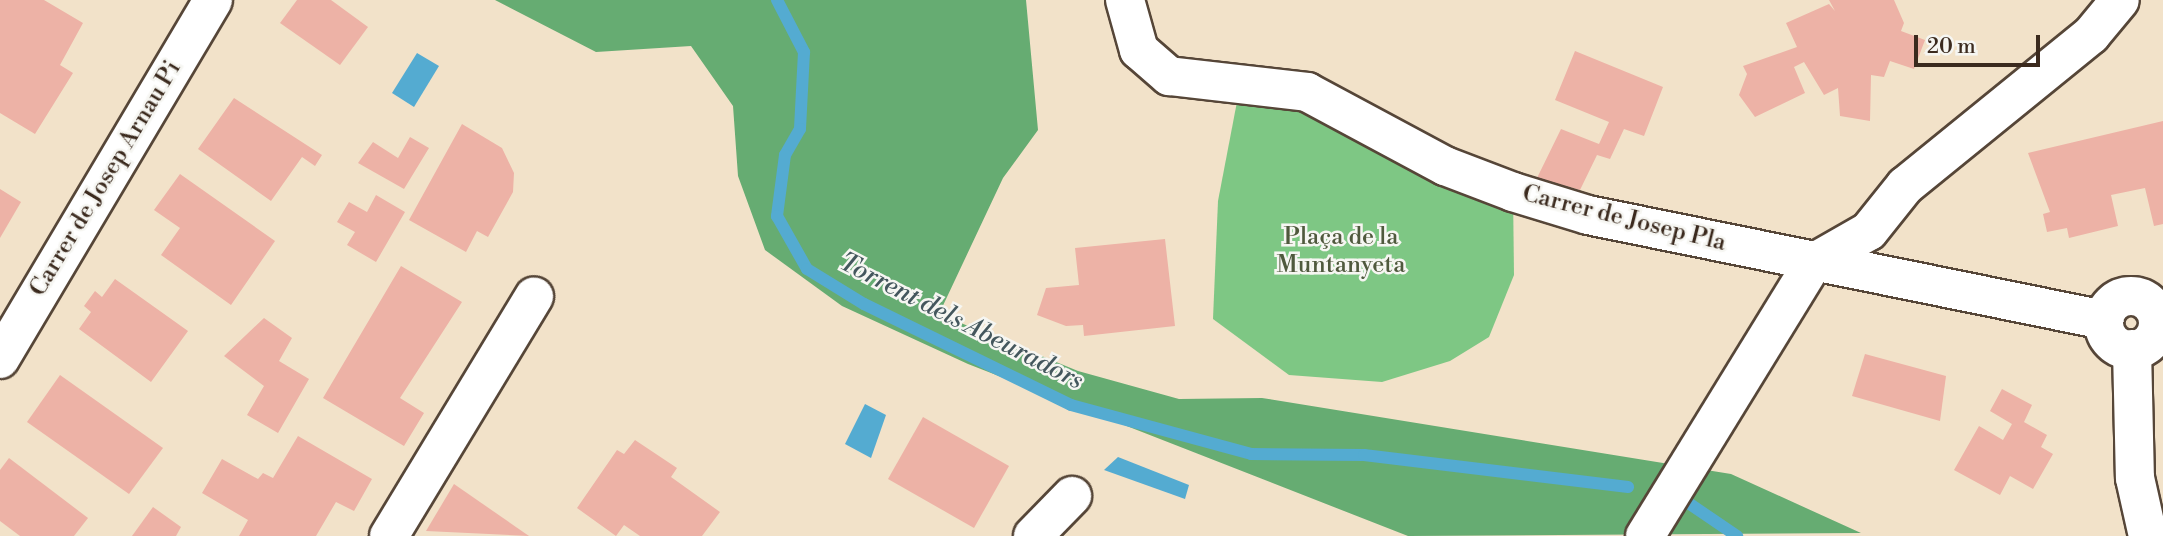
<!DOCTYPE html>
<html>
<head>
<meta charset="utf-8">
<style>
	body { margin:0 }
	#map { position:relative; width:2163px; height:536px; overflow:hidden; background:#f2e2c9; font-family:"Libre Bodoni",serif }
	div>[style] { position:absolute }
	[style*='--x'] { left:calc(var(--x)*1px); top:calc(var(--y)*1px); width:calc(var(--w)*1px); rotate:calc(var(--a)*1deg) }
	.green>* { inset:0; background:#7ec784 }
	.forest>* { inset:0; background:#66ac72 }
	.water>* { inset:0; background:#54abd1 }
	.stream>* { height:12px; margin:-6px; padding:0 6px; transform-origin:6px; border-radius:6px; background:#54abd1 }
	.building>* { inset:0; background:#edb2a6 }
	.roads { filter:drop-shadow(2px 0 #564638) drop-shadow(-2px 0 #564638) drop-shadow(0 2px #564638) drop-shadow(0 -2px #564638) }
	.minor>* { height:38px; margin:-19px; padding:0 19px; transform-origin:19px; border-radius:19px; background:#fff }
	.minor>.ring { margin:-19px; padding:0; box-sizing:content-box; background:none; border:38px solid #fff; border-radius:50% }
	span { translate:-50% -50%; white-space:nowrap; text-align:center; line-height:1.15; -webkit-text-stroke:5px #f6f6f2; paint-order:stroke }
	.street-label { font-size:24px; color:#3b2a1e }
	.park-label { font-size:24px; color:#4f593d }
	.water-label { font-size:26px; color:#44575d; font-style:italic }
	.scale { position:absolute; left:1914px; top:35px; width:126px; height:32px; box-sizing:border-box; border:4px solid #3b2a1e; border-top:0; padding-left:9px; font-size:21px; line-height:24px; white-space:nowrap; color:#3b2a1e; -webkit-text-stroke:5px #f6f6f2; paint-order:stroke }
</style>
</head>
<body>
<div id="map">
	<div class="green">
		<i style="clip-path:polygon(1240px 86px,1513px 192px,1514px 275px,1489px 337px,1450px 361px,1382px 382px,1289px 375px,1213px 319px,1218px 201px)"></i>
	</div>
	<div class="forest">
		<i style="clip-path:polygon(495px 0,1026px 0,1038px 130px,1003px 178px,939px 314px,1078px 371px,1179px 399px,1262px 398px,1731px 474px,1861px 533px,1408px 536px,968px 364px,842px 306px,765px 250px,738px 176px,733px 106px,691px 46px,596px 52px)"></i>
	</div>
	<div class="water">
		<i style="clip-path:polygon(417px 53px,439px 66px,414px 107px,392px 93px)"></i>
		<i style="clip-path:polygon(865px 404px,886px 415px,871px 458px,845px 444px)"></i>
		<i style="clip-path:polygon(1118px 457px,1189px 485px,1185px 499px,1104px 470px)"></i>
	</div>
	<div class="stream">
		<i style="--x:777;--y:0;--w:59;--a:62.6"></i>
		<i style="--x:804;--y:52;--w:77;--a:93"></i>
		<i style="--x:800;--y:129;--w:30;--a:120"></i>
		<i style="--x:785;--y:155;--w:62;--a:97.5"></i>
		<i style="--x:777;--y:216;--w:61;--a:60.5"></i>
		<i style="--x:807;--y:269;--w:67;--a:31.6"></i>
		<i style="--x:864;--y:304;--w:230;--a:26"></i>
		<i style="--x:1071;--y:405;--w:187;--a:15.2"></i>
		<i style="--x:1251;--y:454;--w:113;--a:0.5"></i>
		<i style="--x:1364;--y:455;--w:266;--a:6.9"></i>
		<i style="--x:1681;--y:498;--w:68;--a:34.2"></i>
	</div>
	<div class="building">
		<i style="clip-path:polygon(0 0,44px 0,83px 23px,60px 65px,73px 73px,35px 134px,0 113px)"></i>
		<i style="clip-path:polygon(297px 0,331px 0,368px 27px,340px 65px,280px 23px)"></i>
		<i style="clip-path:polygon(1829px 0,1894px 0,1904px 23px,1901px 31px,1925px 40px,1914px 69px,1890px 61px,1884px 77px,1871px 75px,1870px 121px,1840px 116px,1838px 88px,1824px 95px,1804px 62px,1794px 67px,1805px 93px,1755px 117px,1739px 95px,1747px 74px,1743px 66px,1797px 47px,1786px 23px,1829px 4px,1835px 11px)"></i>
		<i style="clip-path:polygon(1575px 51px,1663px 87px,1644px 136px,1624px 129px,1610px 159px,1597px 155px,1580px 190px,1537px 178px,1561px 129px,1599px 144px,1609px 122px,1555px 100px)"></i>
		<i style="clip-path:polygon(234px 98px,322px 155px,315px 166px,302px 157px,271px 201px,198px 149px)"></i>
		<i style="clip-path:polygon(2163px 121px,2163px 224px,2154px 226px,2145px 188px,2111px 195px,2118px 226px,2069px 238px,2067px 228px,2047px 232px,2043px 214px,2050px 212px,2028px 153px)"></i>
		<i style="clip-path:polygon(462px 124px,502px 148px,514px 173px,513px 192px,488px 237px,477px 231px,466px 252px,409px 220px)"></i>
		<i style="clip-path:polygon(410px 137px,429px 148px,404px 189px,358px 163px,373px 142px,398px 158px)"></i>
		<i style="clip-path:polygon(180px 174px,275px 241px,231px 305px,161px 255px,180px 228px,154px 210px)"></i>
		<i style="clip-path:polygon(0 189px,21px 202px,0 238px)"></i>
		<i style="clip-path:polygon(376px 195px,405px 212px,376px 262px,347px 245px,355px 232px,337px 222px,349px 202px,367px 212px)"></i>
		<i style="clip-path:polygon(1165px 239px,1175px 326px,1084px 336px,1083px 325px,1066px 326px,1037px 315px,1046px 288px,1079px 285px,1075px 248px)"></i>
		<i style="clip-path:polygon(401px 266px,462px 302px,400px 398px,424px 413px,404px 446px,323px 398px)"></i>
		<i style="clip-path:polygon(115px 279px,188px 331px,151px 382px,79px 329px,91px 312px,84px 306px,95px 291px,102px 297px)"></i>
		<i style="clip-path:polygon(264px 318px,292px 338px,279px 361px,309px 379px,278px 433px,247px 415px,264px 386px,224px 356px)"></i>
		<i style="clip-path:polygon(1865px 354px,1946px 376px,1940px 421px,1852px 396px)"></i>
		<i style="clip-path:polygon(60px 375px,163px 448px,129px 494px,27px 422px)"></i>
		<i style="clip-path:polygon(2002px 389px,2032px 405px,2024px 422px,2047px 435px,2041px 447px,2053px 454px,2033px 489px,2010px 476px,2000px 495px,1954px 470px,1979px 426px,2003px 440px,2012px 424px,1990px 411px)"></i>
		<i style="clip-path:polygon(923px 417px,1009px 466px,974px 528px,888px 479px)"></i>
		<i style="clip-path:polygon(298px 436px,372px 479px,354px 511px,336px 502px,316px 536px,239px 536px,248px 520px,202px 493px,215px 471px,222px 459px,258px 479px,263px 473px,273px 478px)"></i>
		<i style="clip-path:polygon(635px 440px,677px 468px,671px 477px,720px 512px,702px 536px,640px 536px,624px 525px,616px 536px,577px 508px,617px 450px,624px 454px)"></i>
		<i style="clip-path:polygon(9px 458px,88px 518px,74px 536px,20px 536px,0 521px,0 470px)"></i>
		<i style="clip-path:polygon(454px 484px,529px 536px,426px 531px)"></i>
		<i style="clip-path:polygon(153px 507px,181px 527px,176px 536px,132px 536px)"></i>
	</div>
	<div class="roads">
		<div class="minor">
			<i style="--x:1125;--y:0;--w:52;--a:74.4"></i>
			<i style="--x:1139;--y:50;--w:40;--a:41"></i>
			<i style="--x:1169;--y:76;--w:139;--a:6.6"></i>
			<i style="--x:1307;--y:92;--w:157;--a:28.2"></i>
			<i style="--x:1445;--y:166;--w:73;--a:20.9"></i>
			<i style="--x:1513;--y:192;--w:78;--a:17"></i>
			<i style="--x:1588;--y:215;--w:527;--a:11.5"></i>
			<i class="ring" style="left:2104px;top:296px;width:16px;height:16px"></i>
			<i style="--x:2132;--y:349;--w:129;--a:88.7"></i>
			<i style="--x:2135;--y:478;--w:59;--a:77.4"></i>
			<i style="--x:0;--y:359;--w:417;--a:-59.3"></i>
			<i style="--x:389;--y:536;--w:280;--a:-58.8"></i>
			<i style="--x:1033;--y:536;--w:56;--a:-45.7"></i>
			<i style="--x:1645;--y:536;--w:321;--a:-58.4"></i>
			<i style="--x:1813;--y:263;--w:64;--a:-29.7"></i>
			<i style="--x:1869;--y:231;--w:58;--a:-51.3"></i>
			<i style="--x:1905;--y:186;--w:240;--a:-39.1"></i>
			<i style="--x:2091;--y:35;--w:45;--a:-50.4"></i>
		</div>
	</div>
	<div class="street-label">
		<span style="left:106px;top:179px;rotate:-59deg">Carrer de Josep Arnau Pi</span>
		<span style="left:1624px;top:219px;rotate:14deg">Carrer de Josep Pla</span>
	</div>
	<div class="park-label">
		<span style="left:1341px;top:252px">Plaça de la<br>Muntanyeta</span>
	</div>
	<div class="water-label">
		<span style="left:961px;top:322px;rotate:27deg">Torrent dels Abeuradors</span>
	</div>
	<div class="scale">20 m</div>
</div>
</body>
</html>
